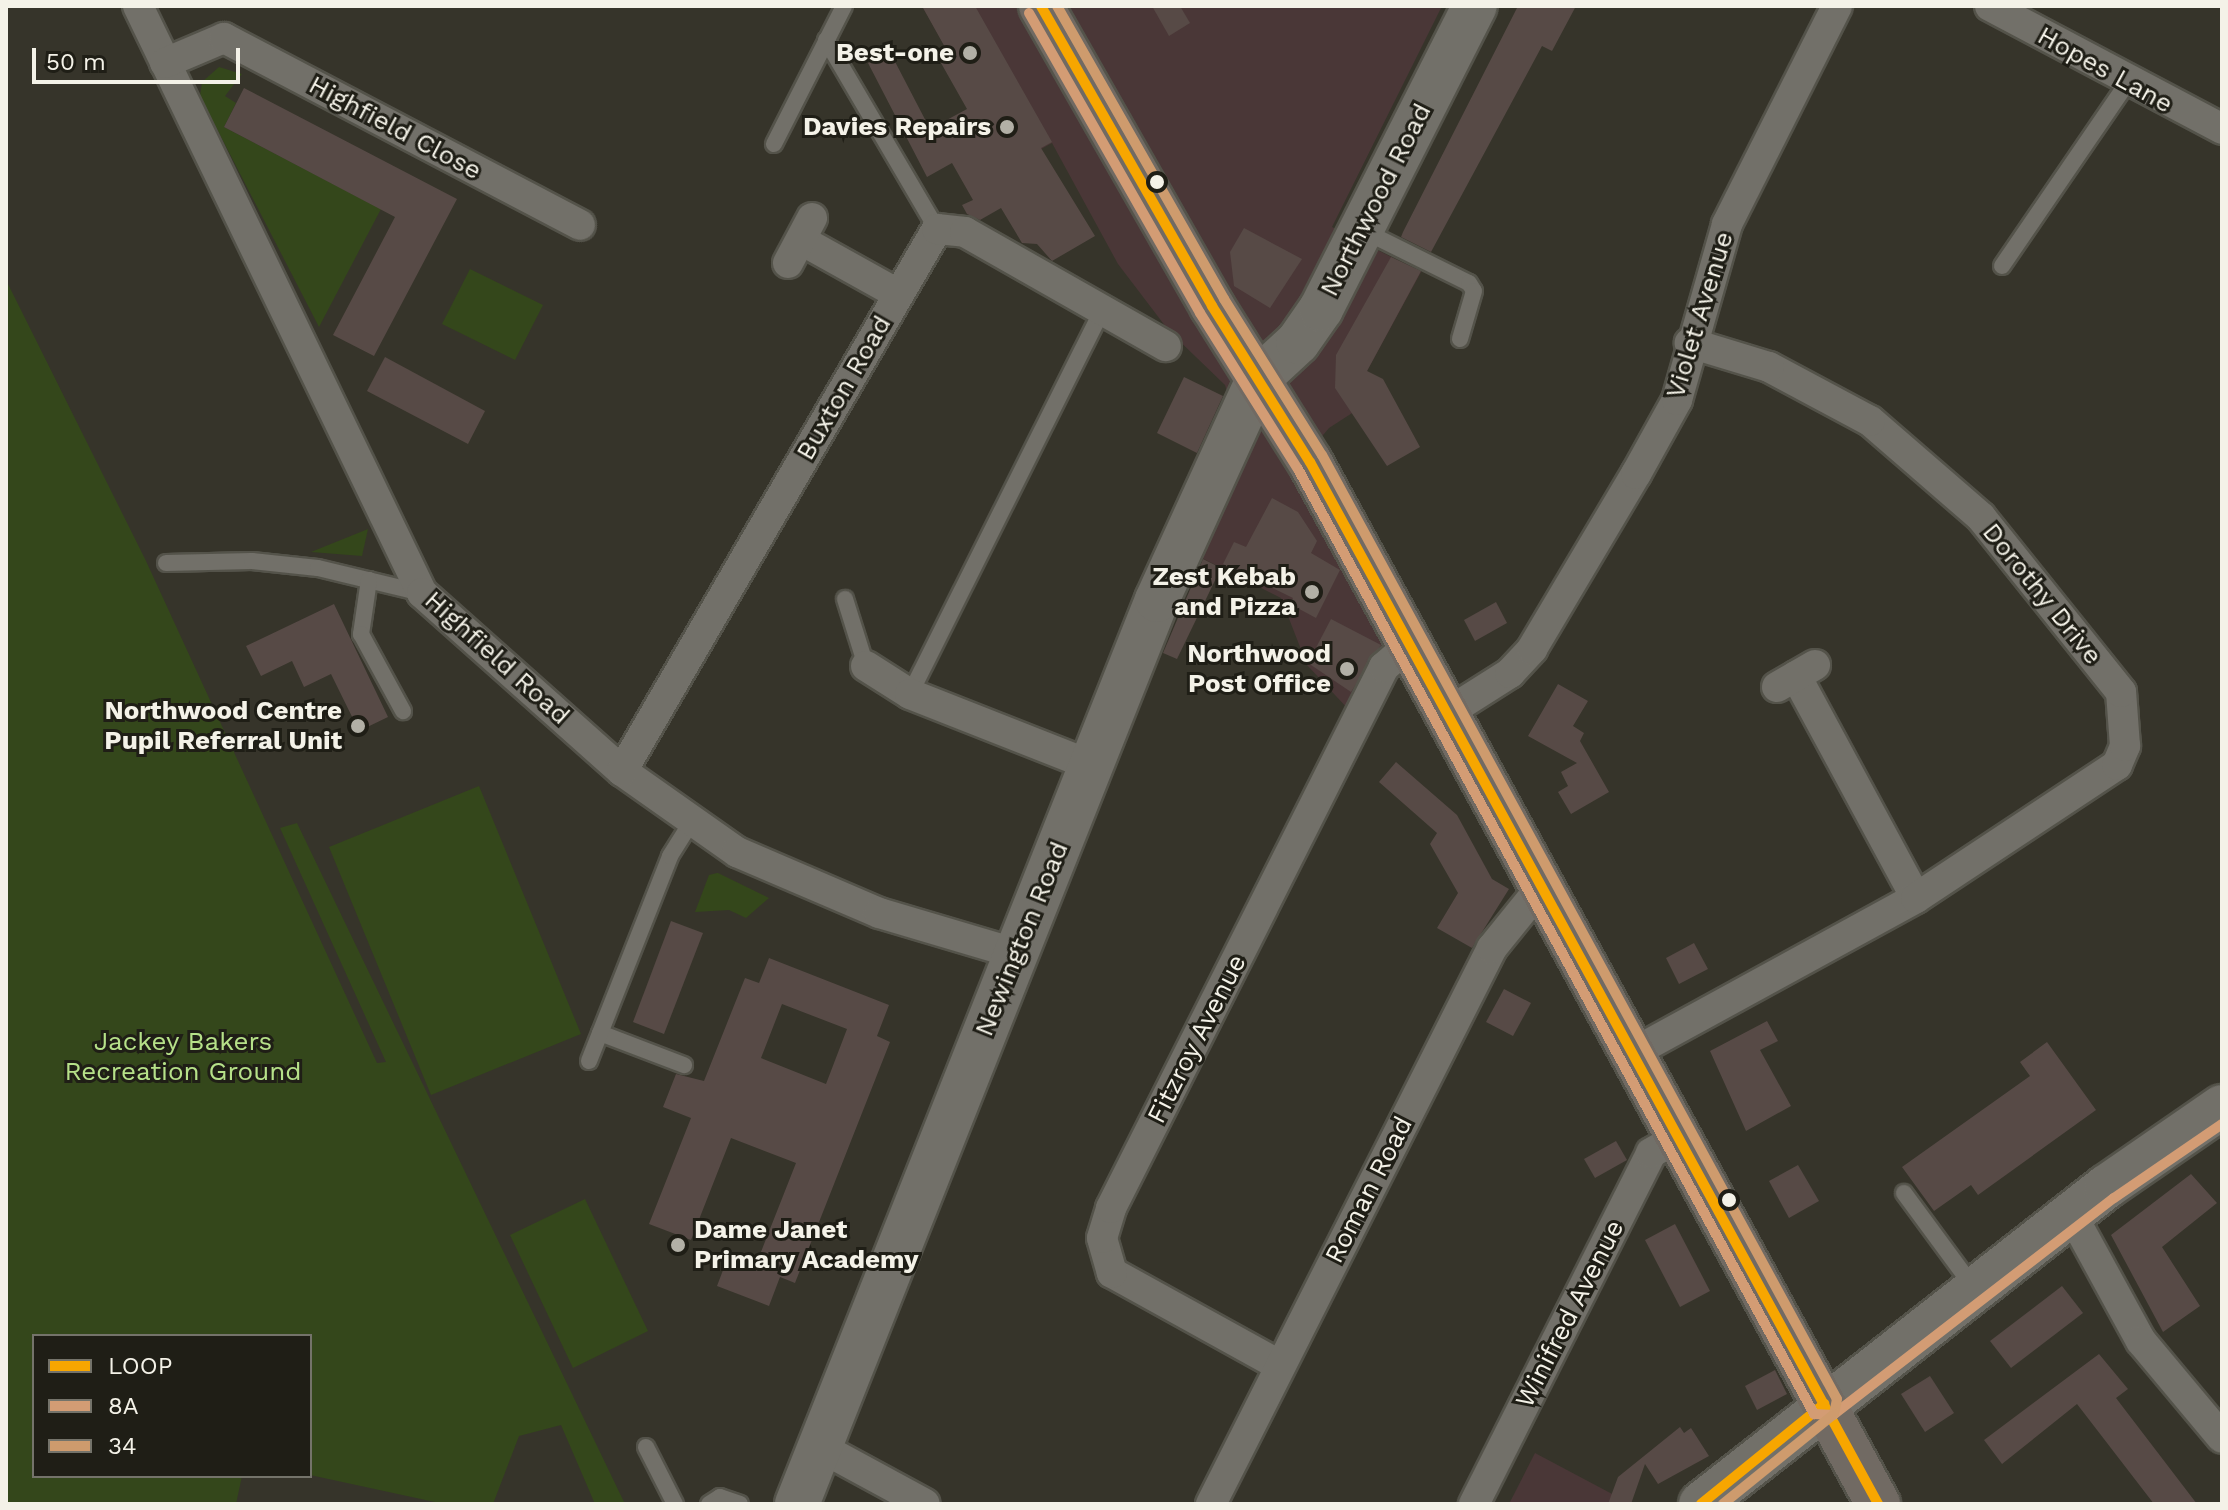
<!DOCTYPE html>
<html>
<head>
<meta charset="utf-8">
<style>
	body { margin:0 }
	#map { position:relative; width:2228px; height:1510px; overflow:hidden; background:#36342a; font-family:"Work Sans",sans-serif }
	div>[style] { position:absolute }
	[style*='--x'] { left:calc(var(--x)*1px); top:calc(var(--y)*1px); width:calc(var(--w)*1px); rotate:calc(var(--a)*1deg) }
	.commercial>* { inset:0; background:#4a3737 }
	.green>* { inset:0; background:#34471b }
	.building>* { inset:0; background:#574a46 }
	.roads { filter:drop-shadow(2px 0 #54534a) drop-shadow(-2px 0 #54534a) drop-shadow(0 2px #54534a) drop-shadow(0 -2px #54534a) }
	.lane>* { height:16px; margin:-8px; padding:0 8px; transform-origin:8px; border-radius:8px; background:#727069 }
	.street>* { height:30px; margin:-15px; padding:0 15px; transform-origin:15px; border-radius:15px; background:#727069 }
	.secondary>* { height:44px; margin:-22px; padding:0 22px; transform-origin:22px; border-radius:22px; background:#727069 }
	.primary>* { height:44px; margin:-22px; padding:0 22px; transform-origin:22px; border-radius:22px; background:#716a63 }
	.bus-1>* { height:10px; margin:-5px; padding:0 5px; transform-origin:5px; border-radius:5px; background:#f7a600 }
	.bus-2>* { height:10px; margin:-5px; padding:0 5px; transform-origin:5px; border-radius:5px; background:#d39c74 }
	.bus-3>* { height:10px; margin:-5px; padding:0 5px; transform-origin:5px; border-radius:5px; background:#ce9b6d }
	.dots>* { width:22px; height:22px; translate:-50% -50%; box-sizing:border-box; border:4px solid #1f1e16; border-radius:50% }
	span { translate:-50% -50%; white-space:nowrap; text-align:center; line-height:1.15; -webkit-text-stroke:6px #1f1e16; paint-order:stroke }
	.poi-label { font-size:26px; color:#f4f2e8; font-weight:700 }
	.right { translate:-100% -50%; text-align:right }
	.left { translate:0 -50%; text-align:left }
	.street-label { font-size:26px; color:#f4f2e8 }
	.park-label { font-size:26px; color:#b6e189 }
	.frame { position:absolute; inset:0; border:8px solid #f4f2e8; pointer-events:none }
	.legend { position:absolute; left:32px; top:1334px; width:280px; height:144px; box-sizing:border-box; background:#1f1e16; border:2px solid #74736a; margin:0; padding:10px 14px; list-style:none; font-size:24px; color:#f4f2e8 }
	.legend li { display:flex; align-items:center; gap:16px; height:40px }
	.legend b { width:40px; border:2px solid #74736a }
	.scale { position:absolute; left:32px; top:48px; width:208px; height:36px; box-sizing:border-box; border:4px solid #f4f2e8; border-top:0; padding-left:10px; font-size:24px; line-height:28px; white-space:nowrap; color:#f4f2e8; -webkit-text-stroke:6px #1f1e16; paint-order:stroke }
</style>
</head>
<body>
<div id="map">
	<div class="commercial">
		<i style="clip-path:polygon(922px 6px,1442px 6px,1332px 227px,1421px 272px,1367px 371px,1380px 395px,1329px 428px,1290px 474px,1392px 641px,1349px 710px,1307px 665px,1281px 598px,1192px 553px,1246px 454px,1225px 385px,1169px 331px,1118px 264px,1052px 143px,1012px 165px)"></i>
		<i style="clip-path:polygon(1535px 1453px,1631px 1504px,1509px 1504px)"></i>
	</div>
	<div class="green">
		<i style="clip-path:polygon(219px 67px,242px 74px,225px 96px,236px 103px,224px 127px,381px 209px,319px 327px,200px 96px,202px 82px)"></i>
		<i style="clip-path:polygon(470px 269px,543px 305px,515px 360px,442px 324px)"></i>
		<i style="clip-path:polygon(6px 280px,146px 561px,377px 1063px,386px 1062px,280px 828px,297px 823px,625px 1504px,595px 1504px,561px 1425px,519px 1436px,493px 1504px,444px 1504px,310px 1475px,310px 1336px,34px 1336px,34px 1476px,242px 1476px,236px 1504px,6px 1504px)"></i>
		<i style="clip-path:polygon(368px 529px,362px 556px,311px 552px)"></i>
		<i style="clip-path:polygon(479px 786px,581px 1034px,431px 1095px,329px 847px)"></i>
		<i style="clip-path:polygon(717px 873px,718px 873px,769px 898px,746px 918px,729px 910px,695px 912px,709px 875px)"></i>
		<i style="clip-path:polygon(585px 1199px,648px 1331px,573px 1368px,510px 1235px)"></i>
	</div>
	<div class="building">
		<i style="clip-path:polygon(922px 6px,975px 6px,1052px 142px,1041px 148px,1095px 236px,1052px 261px,1037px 244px,1022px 243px,1001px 208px,980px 220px,967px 214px,962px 205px,973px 200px,952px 163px,927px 177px,868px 63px,890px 52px,930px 129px,967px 109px,941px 63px,951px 58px)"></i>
		<i style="clip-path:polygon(1152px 6px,1180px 6px,1190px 23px,1169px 36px)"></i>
		<i style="clip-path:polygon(1518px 6px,1576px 6px,1552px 51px,1542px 46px,1431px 252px,1401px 237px,1403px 232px)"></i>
		<i style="clip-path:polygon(244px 88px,457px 199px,374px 356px,333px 335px,395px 217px,224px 127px)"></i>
		<i style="clip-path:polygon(1244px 228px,1302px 259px,1270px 308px,1234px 286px,1230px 252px)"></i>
		<i style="clip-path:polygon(1391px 257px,1421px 271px,1367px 371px,1383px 379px,1420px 447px,1387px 466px,1335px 388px,1336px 355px)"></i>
		<i style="clip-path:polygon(385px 357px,485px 411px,468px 444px,367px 391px)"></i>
		<i style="clip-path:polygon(1184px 377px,1223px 396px,1197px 453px,1157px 433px)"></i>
		<i style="clip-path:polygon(1272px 498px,1298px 512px,1317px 541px,1311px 553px,1340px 570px,1316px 618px,1290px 604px,1293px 598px,1223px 564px,1234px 542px,1246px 547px)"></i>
		<i style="clip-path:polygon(1203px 559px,1221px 568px,1177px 659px,1163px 653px)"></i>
		<i style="clip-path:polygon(1496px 602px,1507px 623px,1475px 641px,1464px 620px)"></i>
		<i style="clip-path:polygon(334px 604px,388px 717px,359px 731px,331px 674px,304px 687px,292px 661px,261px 676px,246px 646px)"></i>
		<i style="clip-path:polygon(1331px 619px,1381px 645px,1351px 692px,1308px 663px)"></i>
		<i style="clip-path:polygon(1558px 684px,1588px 701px,1573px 726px,1584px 733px,1580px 741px,1609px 792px,1571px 814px,1558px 792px,1568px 786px,1561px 772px,1577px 763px,1528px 736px)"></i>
		<i style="clip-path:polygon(1396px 762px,1457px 815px,1492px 879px,1509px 889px,1472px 948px,1437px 928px,1458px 893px,1430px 844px,1437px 833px,1379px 782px)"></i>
		<i style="clip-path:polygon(671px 921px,703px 933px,664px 1034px,633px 1022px)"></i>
		<i style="clip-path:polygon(1694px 943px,1708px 969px,1679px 984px,1666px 958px)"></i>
		<i style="clip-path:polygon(evenodd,769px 958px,889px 1005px,877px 1036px,890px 1042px,795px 1283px,780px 1277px,769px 1306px,717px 1286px,728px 1257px,755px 1267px,796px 1163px,731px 1138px,691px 1240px,649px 1224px,691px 1118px,663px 1107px,676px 1074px,704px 1081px,745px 978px,759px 983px,769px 958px,782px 1004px,847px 1029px,826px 1084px,761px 1058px,782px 1004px)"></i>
		<i style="clip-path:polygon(1504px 989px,1531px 1003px,1513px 1036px,1486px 1022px)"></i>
		<i style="clip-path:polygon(1767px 1021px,1778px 1041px,1760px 1050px,1791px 1106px,1746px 1131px,1710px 1051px)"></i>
		<i style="clip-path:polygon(2047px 1042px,2096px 1110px,1978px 1195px,1971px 1185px,1934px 1211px,1902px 1167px,2030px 1076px,2020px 1062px)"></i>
		<i style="clip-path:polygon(1616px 1141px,1627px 1160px,1595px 1178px,1584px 1159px)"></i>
		<i style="clip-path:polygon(1798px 1165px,1819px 1201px,1789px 1218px,1769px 1181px)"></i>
		<i style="clip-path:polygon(2191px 1174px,2217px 1203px,2162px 1247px,2200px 1306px,2163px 1332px,2111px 1235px)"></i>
		<i style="clip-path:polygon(1675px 1224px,1710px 1291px,1680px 1307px,1645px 1240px)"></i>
		<i style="clip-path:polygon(2062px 1286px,2083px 1313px,2011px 1368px,1990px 1341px)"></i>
		<i style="clip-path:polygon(2099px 1354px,2128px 1389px,2116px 1398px,2197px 1504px,2154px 1504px,2077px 1404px,2002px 1464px,1984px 1440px)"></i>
		<i style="clip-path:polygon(1775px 1370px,1787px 1394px,1757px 1410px,1745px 1386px)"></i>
		<i style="clip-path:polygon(1930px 1376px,1954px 1413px,1925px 1432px,1901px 1394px)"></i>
		<i style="clip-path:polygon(1680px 1427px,1684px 1433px,1691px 1428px,1709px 1456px,1658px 1484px,1645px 1464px,1631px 1504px,1608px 1504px,1618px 1477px)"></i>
	</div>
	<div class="roads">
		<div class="lane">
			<i style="--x:826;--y:40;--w:219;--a:59.6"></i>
			<i style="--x:774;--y:144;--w:155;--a:-63.1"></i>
			<i style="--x:1362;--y:230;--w:119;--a:26.4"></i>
			<i style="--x:1469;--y:283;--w:9;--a:58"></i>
			<i style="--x:1474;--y:291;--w:50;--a:106.3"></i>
			<i style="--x:2002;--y:266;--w:223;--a:-55.6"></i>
			<i style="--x:166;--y:563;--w:86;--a:-1.3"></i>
			<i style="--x:252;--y:561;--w:66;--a:6.1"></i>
			<i style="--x:318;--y:568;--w:107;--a:13.5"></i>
			<i style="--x:369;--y:580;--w:55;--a:98.4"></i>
			<i style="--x:361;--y:634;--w:88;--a:61.4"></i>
			<i style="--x:845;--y:599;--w:70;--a:72.6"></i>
			<i style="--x:910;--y:694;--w:428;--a:-63.4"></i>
			<i style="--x:600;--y:1033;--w:90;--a:20.9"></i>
			<i style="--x:589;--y:1061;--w:220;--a:-68.4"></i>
			<i style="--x:670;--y:856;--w:41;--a:-57.8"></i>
			<i style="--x:1904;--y:1193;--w:118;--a:53.6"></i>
			<i style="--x:646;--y:1447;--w:64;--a:63"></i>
			<i style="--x:709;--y:1504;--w:13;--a:-32"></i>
			<i style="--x:720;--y:1497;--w:21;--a:19"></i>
		</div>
		<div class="street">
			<i style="--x:138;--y:6;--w:652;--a:64.18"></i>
			<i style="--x:422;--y:593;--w:268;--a:41.7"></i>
			<i style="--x:622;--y:771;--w:141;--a:35.2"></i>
			<i style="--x:737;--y:852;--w:155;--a:23.2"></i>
			<i style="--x:879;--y:913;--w:144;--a:16.5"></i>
			<i style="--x:1990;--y:6;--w:263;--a:27.9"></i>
			<i style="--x:165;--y:63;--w:64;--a:-23"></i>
			<i style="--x:224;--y:38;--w:402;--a:27.7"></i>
			<i style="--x:801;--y:240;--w:111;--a:29.1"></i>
			<i style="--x:788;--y:263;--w:51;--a:-61.9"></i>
			<i style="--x:866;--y:666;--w:52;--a:32.5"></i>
			<i style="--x:910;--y:694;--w:193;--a:21.5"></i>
			<i style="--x:1796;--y:676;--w:252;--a:61.6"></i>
			<i style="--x:1777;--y:687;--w:44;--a:-30.1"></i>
			<i style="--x:1447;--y:713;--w:75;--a:-32.4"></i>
			<i style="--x:1510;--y:673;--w:33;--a:-47"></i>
			<i style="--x:1532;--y:649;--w:204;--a:-59.3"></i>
			<i style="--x:1636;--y:474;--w:85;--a:-61"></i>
			<i style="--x:1677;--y:400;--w:183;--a:-74.1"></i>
			<i style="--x:1727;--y:224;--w:244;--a:-63.2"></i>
			<i style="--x:622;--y:771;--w:627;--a:-59.84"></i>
			<i style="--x:937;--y:229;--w:28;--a:6"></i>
			<i style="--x:965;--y:232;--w:231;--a:29.6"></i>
			<i style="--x:1631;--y:1054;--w:325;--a:-28.7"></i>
			<i style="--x:1916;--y:898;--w:241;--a:-33.5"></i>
			<i style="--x:2117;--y:765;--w:21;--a:-67"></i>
			<i style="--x:2125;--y:746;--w:54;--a:-94.2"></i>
			<i style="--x:2121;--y:692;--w:224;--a:-128.7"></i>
			<i style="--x:1981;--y:517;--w:147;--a:-139.1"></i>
			<i style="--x:1870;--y:421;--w:115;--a:-151.9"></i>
			<i style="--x:1769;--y:367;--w:83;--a:-163.1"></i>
			<i style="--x:2072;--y:1215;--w:144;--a:61.3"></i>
			<i style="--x:2141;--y:1341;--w:126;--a:50.1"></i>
			<i style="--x:1279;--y:1365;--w:191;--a:-151.1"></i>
			<i style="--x:1112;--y:1273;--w:36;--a:-106"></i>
			<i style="--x:1102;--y:1238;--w:31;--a:-73"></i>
			<i style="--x:1111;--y:1208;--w:606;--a:-63.22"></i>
			<i style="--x:1384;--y:667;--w:33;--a:-41"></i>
			<i style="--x:820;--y:1447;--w:119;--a:28.5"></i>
			<i style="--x:1211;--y:1504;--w:623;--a:-63.19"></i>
			<i style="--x:1492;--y:948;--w:80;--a:-51.1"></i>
			<i style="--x:1474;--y:1504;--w:393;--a:-63.2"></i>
			<i style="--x:1651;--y:1153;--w:32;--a:-30"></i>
		</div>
		<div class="secondary">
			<i style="--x:797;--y:1504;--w:973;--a:-68.29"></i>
			<i style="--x:1157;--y:600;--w:243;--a:-65.4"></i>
			<i style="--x:1258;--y:379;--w:54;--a:-42.8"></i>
			<i style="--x:1298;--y:342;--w:40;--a:-55.1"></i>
			<i style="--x:1321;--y:309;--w:340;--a:-63.1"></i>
			<i style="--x:1701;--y:1504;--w:514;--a:-38.05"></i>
			<i style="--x:2106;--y:1187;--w:141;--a:-34.6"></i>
		</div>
		<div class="primary">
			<i style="--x:1041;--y:6;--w:345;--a:60.3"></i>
			<i style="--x:1212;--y:306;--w:184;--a:57.9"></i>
			<i style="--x:1310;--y:462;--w:1187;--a:61.4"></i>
		</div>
	</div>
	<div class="bus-1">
		<i style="--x:1041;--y:6;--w:345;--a:60.3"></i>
		<i style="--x:1212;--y:306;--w:184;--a:57.9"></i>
		<i style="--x:1310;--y:462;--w:1187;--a:61.4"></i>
		<i style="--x:1701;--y:1504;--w:159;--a:-39.1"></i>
	</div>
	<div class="bus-2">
		<i style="--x:1029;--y:13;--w:345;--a:60.3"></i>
		<i style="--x:1200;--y:313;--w:184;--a:57.9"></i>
		<i style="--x:1298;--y:469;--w:1077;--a:61.36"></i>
		<i style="--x:1814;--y:1414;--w:19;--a:3"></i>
		<i style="--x:1833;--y:1415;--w:355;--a:-37.7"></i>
		<i style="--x:2114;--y:1198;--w:131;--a:-34.4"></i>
	</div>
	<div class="bus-3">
		<i style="--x:1057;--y:6;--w:337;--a:60.3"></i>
		<i style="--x:1224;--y:299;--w:184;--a:57.9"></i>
		<i style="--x:1322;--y:455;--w:1075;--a:61.39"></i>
		<i style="--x:1837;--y:1399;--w:15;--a:101"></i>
		<i style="--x:1834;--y:1414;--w:143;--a:141"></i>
	</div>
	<div class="dots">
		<i style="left:970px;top:53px;background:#b2b0a6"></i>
		<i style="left:1007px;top:127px;background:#b2b0a6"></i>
		<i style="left:1157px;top:182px;background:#f4f2e8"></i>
		<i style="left:1312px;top:592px;background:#b2b0a6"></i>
		<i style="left:1347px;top:669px;background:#b2b0a6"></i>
		<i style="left:358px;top:726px;background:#b2b0a6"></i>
		<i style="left:1729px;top:1200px;background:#f4f2e8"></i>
		<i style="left:678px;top:1245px;background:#b2b0a6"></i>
	</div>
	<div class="poi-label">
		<span class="right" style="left:954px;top:53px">Best-one</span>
		<span class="right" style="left:991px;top:127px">Davies Repairs</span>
		<span class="right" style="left:1296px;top:592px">Zest Kebab<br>and Pizza</span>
		<span class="right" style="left:1331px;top:669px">Northwood<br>Post Office</span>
		<span class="right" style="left:342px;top:726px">Northwood Centre<br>Pupil Referral Unit</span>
		<span class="left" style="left:694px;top:1245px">Dame Janet<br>Primary Academy</span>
	</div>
	<div class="street-label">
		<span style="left:2105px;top:70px;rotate:29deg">Hopes Lane</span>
		<span style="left:395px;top:128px;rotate:28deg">Highfield Close</span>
		<span style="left:1376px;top:200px;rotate:-63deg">Northwood Road</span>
		<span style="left:1700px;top:315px;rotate:-73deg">Violet Avenue</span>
		<span style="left:844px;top:388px;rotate:-60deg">Buxton Road</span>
		<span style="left:2042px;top:594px;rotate:51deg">Dorothy Drive</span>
		<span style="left:497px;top:658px;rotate:42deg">Highfield Road</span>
		<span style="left:1022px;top:939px;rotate:-68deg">Newington Road</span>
		<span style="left:1197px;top:1039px;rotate:-63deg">Fitzroy Avenue</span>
		<span style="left:1369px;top:1190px;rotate:-63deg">Roman Road</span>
		<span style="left:1570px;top:1314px;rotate:-63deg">Winifred Avenue</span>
	</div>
	<div class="park-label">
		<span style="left:183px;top:1057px">Jackey Bakers<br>Recreation Ground</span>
	</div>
	<div class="frame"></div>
	<ul class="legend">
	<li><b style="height:10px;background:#f7a600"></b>LOOP</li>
	<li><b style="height:10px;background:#d39c74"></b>8A</li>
	<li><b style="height:10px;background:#ce9b6d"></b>34</li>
	</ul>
	<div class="scale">50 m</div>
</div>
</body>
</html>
